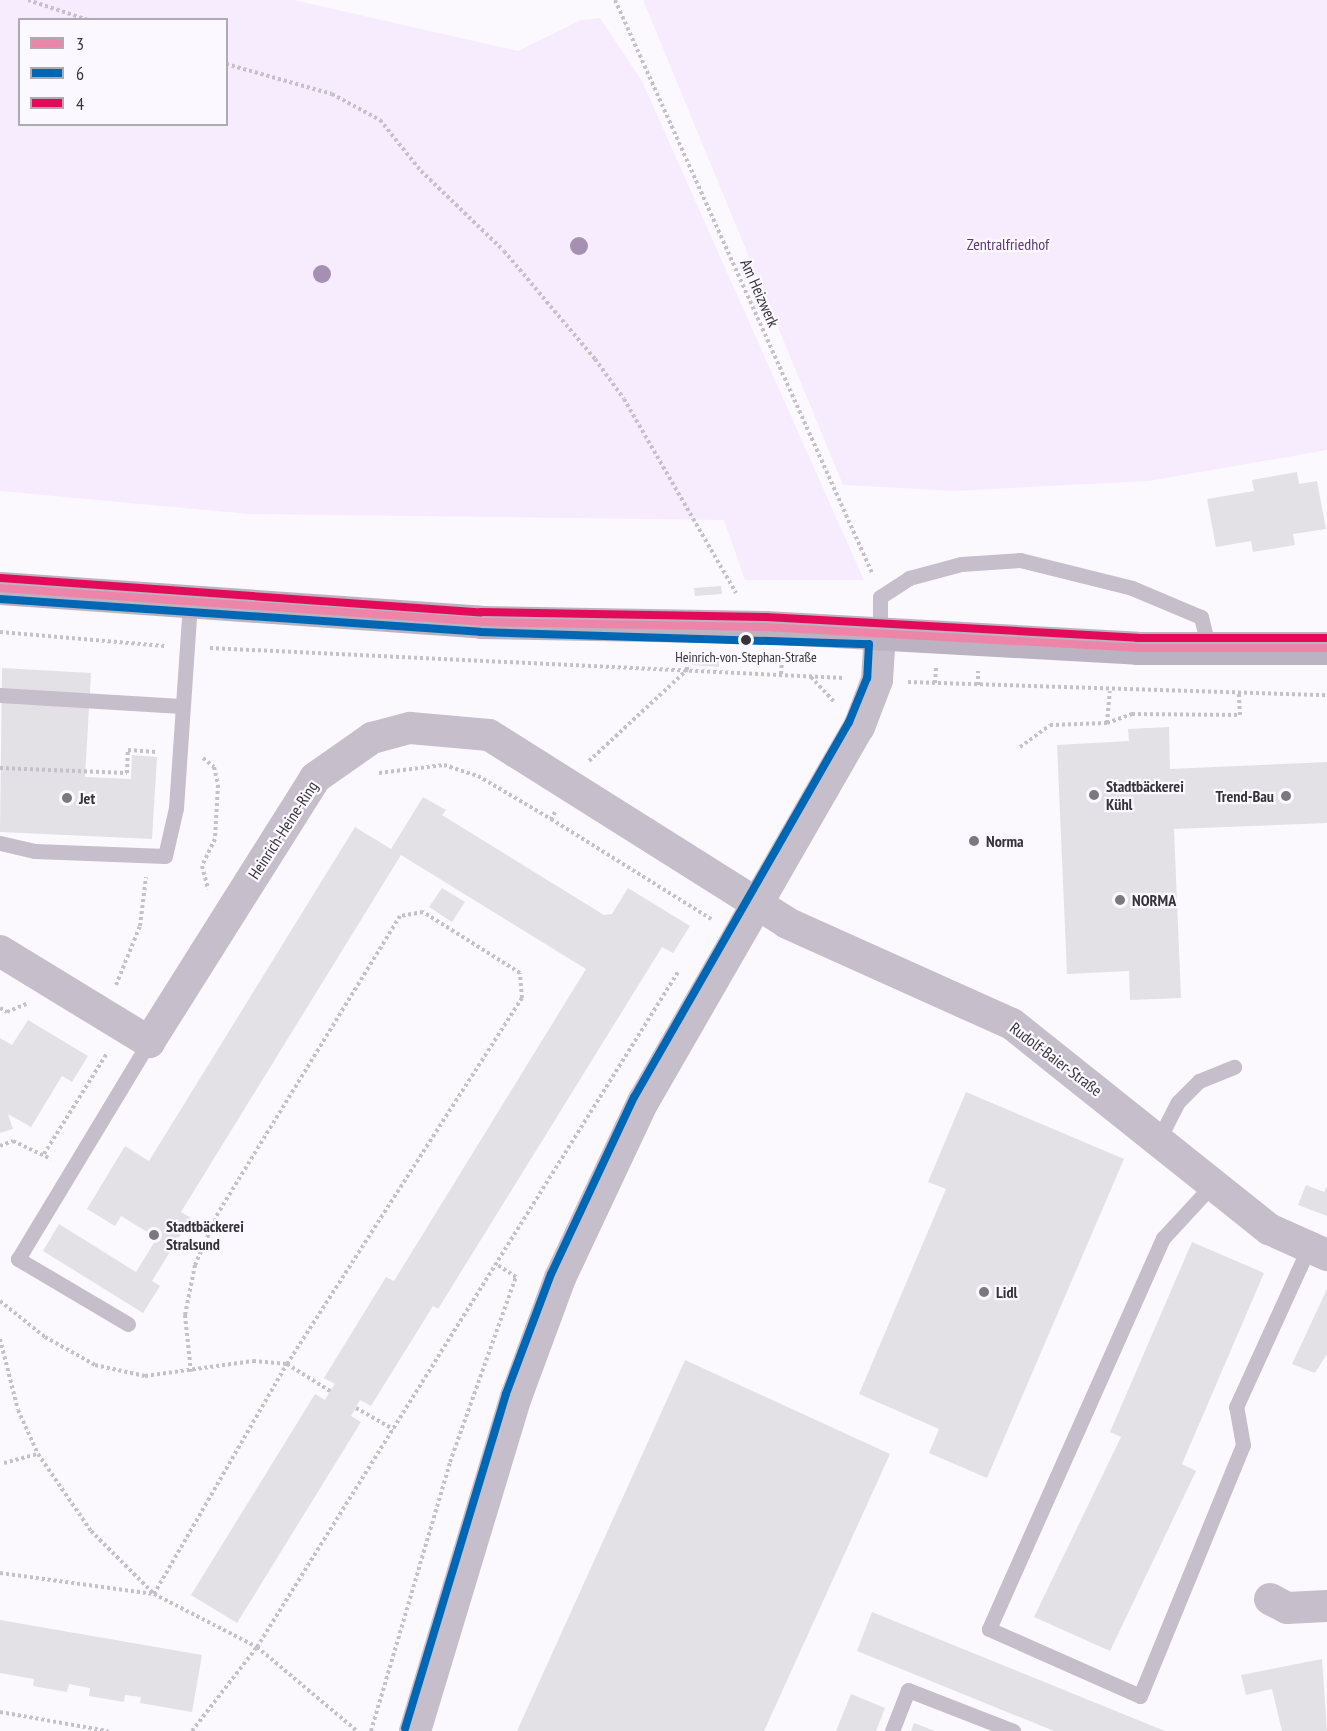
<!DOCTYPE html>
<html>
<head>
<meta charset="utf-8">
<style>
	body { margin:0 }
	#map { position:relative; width:1327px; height:1731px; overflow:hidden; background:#fcf9fe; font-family:"PT Sans Narrow",sans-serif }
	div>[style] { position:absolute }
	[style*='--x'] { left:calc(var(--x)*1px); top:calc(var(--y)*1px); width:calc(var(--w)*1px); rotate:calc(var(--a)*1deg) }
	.green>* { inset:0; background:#f6ecfe }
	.building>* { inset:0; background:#e3e1e5 }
	.path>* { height:4px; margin-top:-2px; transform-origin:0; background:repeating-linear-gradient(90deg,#c6c0c9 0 3px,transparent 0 6px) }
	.lane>* { height:15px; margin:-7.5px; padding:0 7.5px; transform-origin:7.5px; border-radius:7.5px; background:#c6becb }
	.street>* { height:32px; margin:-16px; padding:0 16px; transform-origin:16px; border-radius:16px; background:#c6becb }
	.secondary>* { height:33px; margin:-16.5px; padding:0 16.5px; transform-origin:16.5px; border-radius:16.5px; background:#bbb3c1 }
	.bus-1>* { height:8px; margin:-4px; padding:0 4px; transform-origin:4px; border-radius:4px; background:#ec85a8 }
	.bus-2>* { height:8px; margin:-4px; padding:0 4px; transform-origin:4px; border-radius:4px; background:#0067b5 }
	.bus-3>* { height:8px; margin:-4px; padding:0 4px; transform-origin:4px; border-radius:4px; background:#e30b59 }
	.trees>* { width:18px; height:18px; margin:-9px; border-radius:50%; background:#a590b2 }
	.dots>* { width:16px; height:16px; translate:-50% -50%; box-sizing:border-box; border:3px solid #fcf8ff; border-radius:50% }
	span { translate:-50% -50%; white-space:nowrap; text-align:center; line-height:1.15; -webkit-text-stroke:4.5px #fcf8ff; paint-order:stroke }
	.bus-label { font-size:14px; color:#373439 }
	.park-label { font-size:16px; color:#5d3a73 }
	.street-label { font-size:16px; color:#373439 }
	.poi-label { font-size:16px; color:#373439; font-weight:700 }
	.left { translate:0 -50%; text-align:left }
	.right { translate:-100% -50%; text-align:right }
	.legend { position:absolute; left:18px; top:18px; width:210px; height:108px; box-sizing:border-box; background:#fcf8ff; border:2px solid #adaab0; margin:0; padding:8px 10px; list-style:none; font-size:18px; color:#373439 }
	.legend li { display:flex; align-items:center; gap:12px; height:30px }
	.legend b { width:30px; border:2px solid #adaab0 }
</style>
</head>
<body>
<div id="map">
	<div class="green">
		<i style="clip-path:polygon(evenodd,0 0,294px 0,518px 51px,581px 20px,600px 18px,642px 81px,864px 580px,745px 580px,724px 520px,248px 514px,0 491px,0 0,20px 20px,226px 20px,226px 124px,20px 124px,20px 20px)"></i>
		<i style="clip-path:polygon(643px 0,1327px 0,1327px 450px,1149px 481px,955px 491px,843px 485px)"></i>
	</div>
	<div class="building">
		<i style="clip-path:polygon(1297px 472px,1299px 484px,1317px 481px,1326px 529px,1293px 534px,1295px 545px,1253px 552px,1251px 541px,1216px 547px,1207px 499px,1254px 491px,1252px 480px)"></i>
		<i style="clip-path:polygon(721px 586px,722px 594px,695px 596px,694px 588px)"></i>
		<i style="clip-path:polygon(693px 656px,719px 658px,719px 667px,692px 665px)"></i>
		<i style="clip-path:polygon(2px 668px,91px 673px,85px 777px,131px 779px,132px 755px,157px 757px,152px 839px,0 832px)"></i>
		<i style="clip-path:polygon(1169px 727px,1170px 769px,1327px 762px,1327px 823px,1174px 829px,1181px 998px,1130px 1000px,1129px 971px,1067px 974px,1057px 745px,1129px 741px,1128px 729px)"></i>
		<i style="clip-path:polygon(423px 797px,446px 810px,442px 815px,604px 915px,612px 914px,628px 888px,690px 926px,673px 953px,662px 947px,438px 1309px,433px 1306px,371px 1406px,360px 1400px,351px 1416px,361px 1422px,237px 1623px,191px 1595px,315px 1394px,325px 1400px,330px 1391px,335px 1384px,324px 1378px,386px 1277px,394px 1281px,586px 969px,401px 855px,181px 1212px,191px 1218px,152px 1281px,160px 1286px,143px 1313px,43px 1251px,59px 1224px,136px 1272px,157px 1238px,121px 1216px,115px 1226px,87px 1209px,125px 1146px,149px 1161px,355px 827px,391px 849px)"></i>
		<i style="clip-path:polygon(442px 888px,465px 902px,452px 922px,429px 907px)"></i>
		<i style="clip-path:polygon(28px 1020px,88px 1056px,72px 1082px,62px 1076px,31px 1127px,8px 1114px,13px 1129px,0 1133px,0 1038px,12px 1045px)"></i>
		<i style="clip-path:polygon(966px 1092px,1124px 1159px,987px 1478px,929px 1453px,939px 1429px,859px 1394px,946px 1189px,928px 1182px)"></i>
		<i style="clip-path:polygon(1306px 1185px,1324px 1192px,1327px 1186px,1327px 1216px,1298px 1205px)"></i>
		<i style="clip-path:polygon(1192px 1242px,1264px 1273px,1182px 1464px,1196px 1471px,1110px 1651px,1034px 1617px,1121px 1437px,1110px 1432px)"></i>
		<i style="clip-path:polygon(1327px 1289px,1327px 1354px,1315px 1373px,1292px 1364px)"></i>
		<i style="clip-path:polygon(685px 1360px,890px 1454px,764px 1731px,517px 1731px)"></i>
		<i style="clip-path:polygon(872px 1612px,1165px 1731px,1054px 1731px,857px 1651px)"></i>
		<i style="clip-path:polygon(0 1620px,202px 1655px,192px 1712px,140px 1703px,141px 1697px,125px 1695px,124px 1702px,89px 1696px,90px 1688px,69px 1684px,67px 1692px,33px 1686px,34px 1679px,0 1673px)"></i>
		<i style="clip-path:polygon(1322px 1659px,1327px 1731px,1282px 1731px,1272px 1689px,1246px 1695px,1241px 1675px)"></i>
		<i style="clip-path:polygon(851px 1694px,885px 1708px,876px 1731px,836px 1731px)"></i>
		<i style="clip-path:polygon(914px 1723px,935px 1731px,911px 1731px)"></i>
	</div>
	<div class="path">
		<i style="--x:28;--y:0;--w:63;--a:18.4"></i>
		<i style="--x:615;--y:0;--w:628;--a:65.84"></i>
		<i style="--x:226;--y:64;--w:110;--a:15.8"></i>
		<i style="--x:332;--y:94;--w:55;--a:28.4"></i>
		<i style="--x:380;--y:120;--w:65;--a:51.2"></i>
		<i style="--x:421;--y:171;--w:115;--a:43.9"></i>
		<i style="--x:504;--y:251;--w:141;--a:49.9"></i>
		<i style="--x:595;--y:359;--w:49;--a:54.1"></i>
		<i style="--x:624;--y:399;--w:224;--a:60"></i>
		<i style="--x:0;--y:632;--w:165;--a:4.9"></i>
		<i style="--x:210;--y:648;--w:635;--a:2.71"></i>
		<i style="--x:781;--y:674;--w:15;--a:-86"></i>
		<i style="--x:811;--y:677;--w:34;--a:47"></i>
		<i style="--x:908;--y:682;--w:419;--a:1.8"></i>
		<i style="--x:935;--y:683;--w:16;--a:-86"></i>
		<i style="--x:978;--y:685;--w:14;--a:-90"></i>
		<i style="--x:1107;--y:723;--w:32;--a:-85"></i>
		<i style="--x:1020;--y:747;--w:37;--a:-36"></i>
		<i style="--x:1050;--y:725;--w:57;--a:-2"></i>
		<i style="--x:1107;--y:723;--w:27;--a:-20"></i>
		<i style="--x:1132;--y:714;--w:108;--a:0.5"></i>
		<i style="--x:1240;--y:715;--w:21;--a:-93"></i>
		<i style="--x:203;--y:758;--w:14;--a:39"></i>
		<i style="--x:214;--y:767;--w:18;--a:77"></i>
		<i style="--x:218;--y:785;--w:54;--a:93.2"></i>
		<i style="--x:215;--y:839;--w:30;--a:116"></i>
		<i style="--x:202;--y:866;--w:24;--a:75"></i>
		<i style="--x:589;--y:761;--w:134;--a:-42.9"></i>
		<i style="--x:687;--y:670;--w:11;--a:-90"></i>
		<i style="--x:0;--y:768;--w:127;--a:2.3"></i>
		<i style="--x:127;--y:773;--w:23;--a:-88"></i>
		<i style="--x:128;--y:750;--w:29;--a:4"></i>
		<i style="--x:379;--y:773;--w:65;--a:-7"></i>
		<i style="--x:444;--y:765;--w:36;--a:18"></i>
		<i style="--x:478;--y:776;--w:85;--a:30.5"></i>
		<i style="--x:555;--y:812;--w:8;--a:120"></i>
		<i style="--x:551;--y:819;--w:189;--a:32"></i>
		<i style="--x:116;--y:985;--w:64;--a:-67.9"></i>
		<i style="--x:140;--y:926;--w:49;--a:-83"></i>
		<i style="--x:0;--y:1008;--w:8;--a:30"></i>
		<i style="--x:7;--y:1012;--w:21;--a:-23"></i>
		<i style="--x:0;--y:1146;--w:14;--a:-21"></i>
		<i style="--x:13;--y:1141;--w:42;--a:25.3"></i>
		<i style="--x:44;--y:1154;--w:119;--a:-58"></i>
		<i style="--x:0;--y:1301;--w:58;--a:38.7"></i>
		<i style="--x:45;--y:1337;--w:57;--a:29.2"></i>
		<i style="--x:95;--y:1365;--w:51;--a:12.4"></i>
		<i style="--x:145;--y:1376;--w:109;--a:-7.9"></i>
		<i style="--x:253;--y:1361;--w:34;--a:5"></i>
		<i style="--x:287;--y:1364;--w:51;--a:32.1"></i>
		<i style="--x:0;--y:1339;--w:73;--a:75.8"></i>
		<i style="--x:18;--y:1410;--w:48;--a:65.6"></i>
		<i style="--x:38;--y:1454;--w:93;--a:55.5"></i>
		<i style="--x:91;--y:1531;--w:89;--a:45"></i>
		<i style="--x:154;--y:1594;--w:266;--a:-60"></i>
		<i style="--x:287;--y:1364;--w:435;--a:-57.3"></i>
		<i style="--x:522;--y:998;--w:25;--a:-95"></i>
		<i style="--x:520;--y:973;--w:115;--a:-147.8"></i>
		<i style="--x:423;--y:912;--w:23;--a:170"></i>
		<i style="--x:400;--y:916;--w:348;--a:121.5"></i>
		<i style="--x:218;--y:1213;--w:57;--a:113.9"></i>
		<i style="--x:195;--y:1265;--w:51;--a:101.3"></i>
		<i style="--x:185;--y:1315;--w:57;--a:84"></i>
		<i style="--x:356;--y:1408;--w:43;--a:29.6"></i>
		<i style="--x:4;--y:1463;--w:35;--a:-15"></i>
		<i style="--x:0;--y:1573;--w:155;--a:7.8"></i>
		<i style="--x:154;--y:1594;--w:116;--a:27.2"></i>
		<i style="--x:257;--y:1647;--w:131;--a:40"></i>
		<i style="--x:0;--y:1712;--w:110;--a:10"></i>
		<i style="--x:192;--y:1731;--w:106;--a:-52.3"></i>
		<i style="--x:257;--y:1647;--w:796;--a:-58.05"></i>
		<i style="--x:371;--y:1731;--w:280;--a:-73.6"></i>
		<i style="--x:450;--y:1462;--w:196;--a:-70.4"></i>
		<i style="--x:516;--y:1277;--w:24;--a:-147"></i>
	</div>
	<div class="lane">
		<i style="--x:880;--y:634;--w:37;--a:-90"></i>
		<i style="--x:880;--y:597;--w:35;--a:-33"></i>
		<i style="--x:909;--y:578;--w:54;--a:-15.1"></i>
		<i style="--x:961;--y:564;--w:59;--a:-3.9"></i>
		<i style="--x:1020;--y:560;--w:115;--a:14"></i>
		<i style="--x:1132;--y:588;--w:75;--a:22.8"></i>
		<i style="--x:1201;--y:617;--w:32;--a:76"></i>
		<i style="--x:0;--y:695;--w:181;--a:3.5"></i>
		<i style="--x:0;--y:843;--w:36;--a:13"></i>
		<i style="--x:35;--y:851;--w:130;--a:2.2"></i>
		<i style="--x:165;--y:856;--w:49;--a:-77.1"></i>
		<i style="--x:176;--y:808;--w:205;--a:-86.1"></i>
		<i style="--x:1160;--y:1137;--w:39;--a:-63"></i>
		<i style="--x:1178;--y:1102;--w:30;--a:-45"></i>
		<i style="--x:1199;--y:1081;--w:38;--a:-22"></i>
		<i style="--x:1214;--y:1183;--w:75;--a:132.8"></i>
		<i style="--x:1163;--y:1238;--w:428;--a:114"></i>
		<i style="--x:989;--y:1629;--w:165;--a:23.9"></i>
		<i style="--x:1140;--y:1696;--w:271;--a:-67.7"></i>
		<i style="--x:1243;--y:1445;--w:39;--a:-100"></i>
		<i style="--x:1236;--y:1407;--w:176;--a:-65.5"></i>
		<i style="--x:128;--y:1324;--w:128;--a:-149.4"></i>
		<i style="--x:18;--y:1259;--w:253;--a:-58.9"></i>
		<i style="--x:892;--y:1731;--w:44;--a:-68.7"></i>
		<i style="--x:908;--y:1690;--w:113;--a:21.3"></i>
	</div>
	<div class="street">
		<i style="--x:0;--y:951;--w:175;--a:31.4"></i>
		<i style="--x:149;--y:1042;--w:312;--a:-57.8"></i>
		<i style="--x:315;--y:778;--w:70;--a:-35.1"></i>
		<i style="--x:372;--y:738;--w:39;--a:-15"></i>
		<i style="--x:410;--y:728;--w:79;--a:5.1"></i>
		<i style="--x:489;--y:735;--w:352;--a:32.2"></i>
		<i style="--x:787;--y:923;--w:247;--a:24.2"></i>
		<i style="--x:1012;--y:1024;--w:329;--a:38.6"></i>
		<i style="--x:1269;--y:1229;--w:64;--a:24.1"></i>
		<i style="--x:1270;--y:1599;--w:19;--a:28"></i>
		<i style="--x:1287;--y:1608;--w:40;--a:-2.9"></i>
		<i style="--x:415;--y:1731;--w:349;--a:-73.2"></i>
		<i style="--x:516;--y:1397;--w:127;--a:-69.7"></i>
		<i style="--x:560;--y:1278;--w:195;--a:-64.8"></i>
		<i style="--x:643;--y:1102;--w:433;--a:-60.1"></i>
		<i style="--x:859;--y:727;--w:50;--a:-69"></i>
		<i style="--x:877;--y:680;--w:46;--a:-86.3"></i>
	</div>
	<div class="secondary">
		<i style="--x:0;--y:588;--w:482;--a:4"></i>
		<i style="--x:481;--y:622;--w:284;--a:1"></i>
		<i style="--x:765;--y:627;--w:373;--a:3.2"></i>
		<i style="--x:1137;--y:648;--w:190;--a:0"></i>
	</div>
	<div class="bus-1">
		<i style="--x:0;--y:588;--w:482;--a:4"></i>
		<i style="--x:481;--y:622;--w:284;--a:1"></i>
		<i style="--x:765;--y:627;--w:373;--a:3.2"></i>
		<i style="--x:1137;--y:648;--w:190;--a:0"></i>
	</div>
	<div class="bus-2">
		<i style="--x:0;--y:599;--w:481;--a:3.9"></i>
		<i style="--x:480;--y:632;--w:389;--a:1.8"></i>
		<i style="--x:869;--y:644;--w:34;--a:93"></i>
		<i style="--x:867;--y:678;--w:48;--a:112.2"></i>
		<i style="--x:849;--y:722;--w:432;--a:119.8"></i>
		<i style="--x:634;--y:1097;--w:195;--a:115.1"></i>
		<i style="--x:551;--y:1274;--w:128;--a:110.6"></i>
		<i style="--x:506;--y:1394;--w:349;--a:106.8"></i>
	</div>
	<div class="bus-3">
		<i style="--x:1;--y:578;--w:481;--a:4.1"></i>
		<i style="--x:481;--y:612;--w:285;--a:1"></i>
		<i style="--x:766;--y:617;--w:372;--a:3.2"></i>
		<i style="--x:1137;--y:638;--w:190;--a:0"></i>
	</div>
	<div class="trees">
		<i style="left:579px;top:246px"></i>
		<i style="left:322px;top:274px"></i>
	</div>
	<div class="dots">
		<i style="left:746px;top:640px;background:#373439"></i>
		<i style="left:1094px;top:795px;background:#7c797e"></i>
		<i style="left:1286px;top:796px;background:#7c797e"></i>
		<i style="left:67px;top:798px;background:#7c797e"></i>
		<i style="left:974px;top:841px;background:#7c797e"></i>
		<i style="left:1120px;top:900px;background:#7c797e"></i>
		<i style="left:154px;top:1235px;background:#7c797e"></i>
		<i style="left:984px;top:1292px;background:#7c797e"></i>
	</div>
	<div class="bus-label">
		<span style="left:746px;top:657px">Heinrich-von-Stephan-Straße</span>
	</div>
	<div class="park-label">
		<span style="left:1008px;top:244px">Zentralfriedhof</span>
	</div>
	<div class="street-label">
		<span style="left:760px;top:293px;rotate:66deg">Am Heizwerk</span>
		<span style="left:283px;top:830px;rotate:-57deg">Heinrich-Heine-Ring</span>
		<span style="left:1056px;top:1059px;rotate:37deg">Rudolf-Baier-Straße</span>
	</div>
	<div class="poi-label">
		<span class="left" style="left:1106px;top:795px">Stadtbäckerei<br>Kühl</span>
		<span class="right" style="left:1274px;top:796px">Trend-Bau</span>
		<span class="left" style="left:79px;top:798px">Jet</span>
		<span class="left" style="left:986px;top:841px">Norma</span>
		<span class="left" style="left:1132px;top:900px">NORMA</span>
		<span class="left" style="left:166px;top:1235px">Stadtbäckerei<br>Stralsund</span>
		<span class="left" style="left:996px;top:1292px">Lidl</span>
	</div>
	<ul class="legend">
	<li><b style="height:8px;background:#ec85a8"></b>3</li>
	<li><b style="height:8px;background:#0067b5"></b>6</li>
	<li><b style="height:8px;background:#e30b59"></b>4</li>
	</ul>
</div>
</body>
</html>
